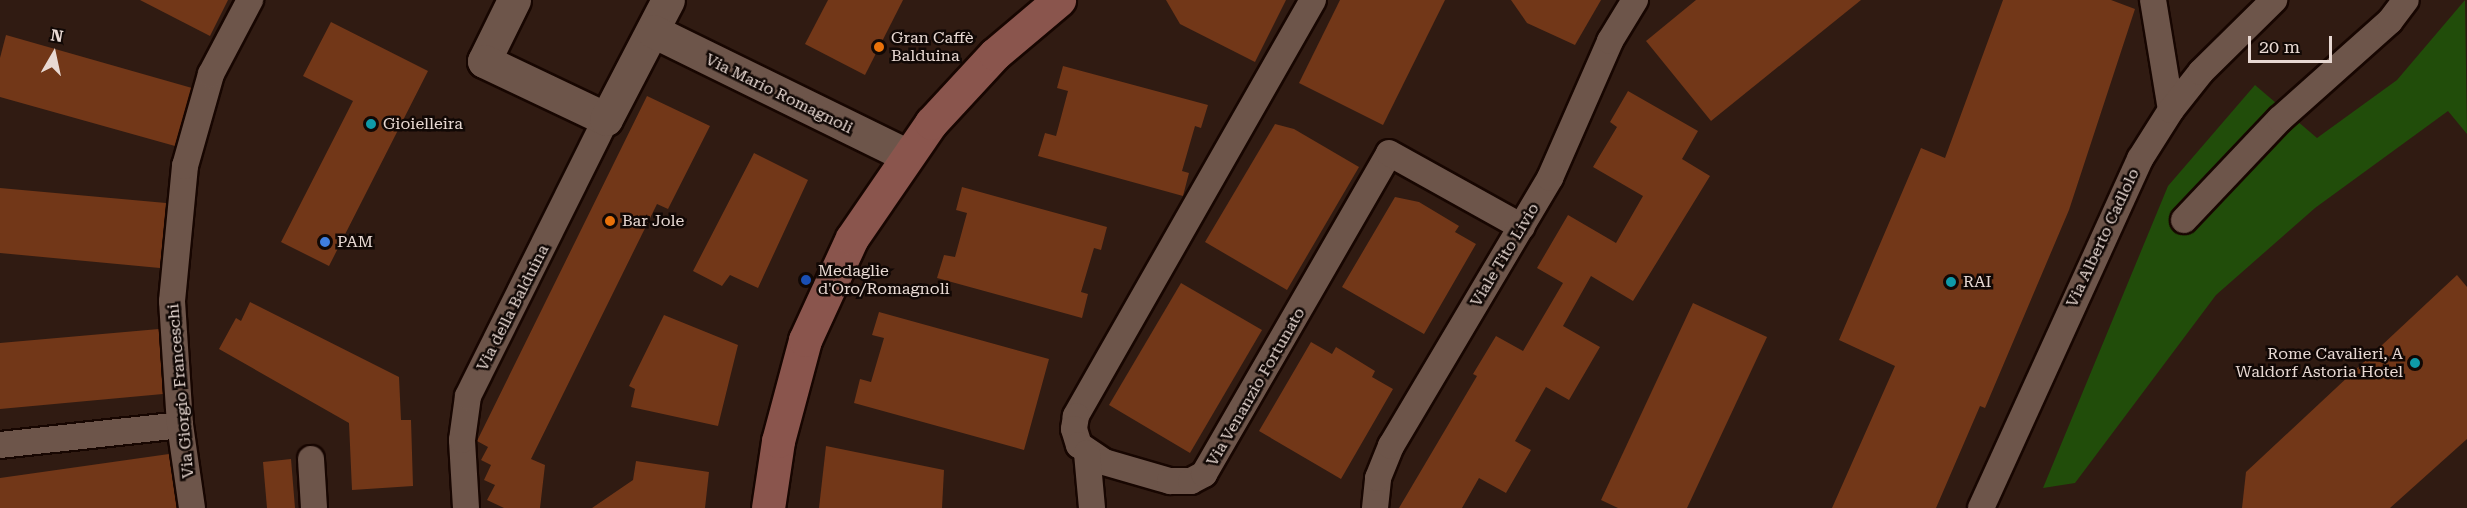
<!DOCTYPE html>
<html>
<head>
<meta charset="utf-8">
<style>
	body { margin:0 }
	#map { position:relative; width:2467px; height:508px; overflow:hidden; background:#301b12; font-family:"Roboto Serif",serif }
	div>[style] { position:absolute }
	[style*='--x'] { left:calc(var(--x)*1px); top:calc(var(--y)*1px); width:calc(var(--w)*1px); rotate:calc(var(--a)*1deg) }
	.green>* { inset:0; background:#214d0a }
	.building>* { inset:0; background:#723718 }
	.roads { filter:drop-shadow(2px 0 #170601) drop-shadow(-2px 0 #170601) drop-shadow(0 2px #170601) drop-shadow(0 -2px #170601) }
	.minor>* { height:26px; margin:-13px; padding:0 13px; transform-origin:13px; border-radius:13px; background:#6d554a }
	.tertiary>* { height:33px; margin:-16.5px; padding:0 16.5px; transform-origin:16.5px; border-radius:16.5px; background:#6d554a }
	.secondary>* { height:33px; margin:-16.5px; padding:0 16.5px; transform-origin:16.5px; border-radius:16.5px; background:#8a554d }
	.dots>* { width:16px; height:16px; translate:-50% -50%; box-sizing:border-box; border:3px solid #110805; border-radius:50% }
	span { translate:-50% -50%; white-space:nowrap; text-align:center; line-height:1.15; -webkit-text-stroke:5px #110805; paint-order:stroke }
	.poi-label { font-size:16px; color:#e8d9d3 }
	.left { translate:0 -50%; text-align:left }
	.right { translate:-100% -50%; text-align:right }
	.street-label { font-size:16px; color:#e8d9d3 }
	.north { position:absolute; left:24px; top:24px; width:60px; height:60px; -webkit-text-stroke:4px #110805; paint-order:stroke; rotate:9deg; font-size:16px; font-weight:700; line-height:24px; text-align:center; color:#e8d9d3 }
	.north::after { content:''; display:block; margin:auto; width:21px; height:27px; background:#e8d9d3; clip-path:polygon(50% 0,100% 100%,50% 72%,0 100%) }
	.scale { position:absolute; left:2248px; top:36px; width:84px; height:27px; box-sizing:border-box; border:3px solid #e8d9d3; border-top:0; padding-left:8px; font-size:18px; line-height:21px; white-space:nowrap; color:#e8d9d3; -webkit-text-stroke:4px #110805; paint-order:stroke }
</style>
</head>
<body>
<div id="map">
	<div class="green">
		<i style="clip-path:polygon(2465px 0,2467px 134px,2448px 111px,2315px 208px,2216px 295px,2075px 483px,2043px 488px,2168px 186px,2255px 85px,2317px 138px,2397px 80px)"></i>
	</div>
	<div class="building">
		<i style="clip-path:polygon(140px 0,228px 0,210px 36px)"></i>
		<i style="clip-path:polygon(828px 0,903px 0,865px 75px,805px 44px)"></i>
		<i style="clip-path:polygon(1166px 0,1286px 0,1255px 62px,1180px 24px)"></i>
		<i style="clip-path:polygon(1340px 0,1445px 0,1383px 125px,1299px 83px)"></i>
		<i style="clip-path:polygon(1511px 0,1601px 0,1575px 45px,1527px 23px)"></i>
		<i style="clip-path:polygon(1696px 0,1861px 0,1711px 121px,1646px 41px)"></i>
		<i style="clip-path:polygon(2003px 0,2111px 0,2135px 9px,2069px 210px,1985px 408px,1980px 406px,1936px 508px,1832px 508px,1895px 366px,1839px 340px,1921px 148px,1945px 158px)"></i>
		<i style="clip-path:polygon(331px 22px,428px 71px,329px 266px,281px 242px,353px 101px,303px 76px)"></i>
		<i style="clip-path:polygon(6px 35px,192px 88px,175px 146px,0 97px,0 58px)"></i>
		<i style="clip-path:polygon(1063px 66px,1208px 105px,1201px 128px,1195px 126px,1182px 171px,1189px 173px,1183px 196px,1038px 156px,1045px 133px,1056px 136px,1068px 91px,1057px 88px)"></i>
		<i style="clip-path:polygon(1628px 91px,1698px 131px,1682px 159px,1710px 176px,1633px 301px,1591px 276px,1563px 326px,1600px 347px,1569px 400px,1546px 387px,1515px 441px,1531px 450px,1506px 493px,1479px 478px,1462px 508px,1399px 508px,1477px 376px,1473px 374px,1496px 336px,1523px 351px,1563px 283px,1537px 268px,1568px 215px,1616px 243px,1643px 196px,1593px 167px,1617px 127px,1610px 122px)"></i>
		<i style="clip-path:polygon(647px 96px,710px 126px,668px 209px,657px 204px,531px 459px,545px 465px,540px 508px,504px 508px,487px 500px,495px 485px,484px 480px,491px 465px,481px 460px,488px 447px,477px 441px)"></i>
		<i style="clip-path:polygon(1275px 124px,1294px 129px,1359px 167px,1287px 290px,1205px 242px)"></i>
		<i style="clip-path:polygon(754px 153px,808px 180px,758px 288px,730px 275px,722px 286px,693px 271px)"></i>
		<i style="clip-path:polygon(962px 187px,1107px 227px,1101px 250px,1094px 248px,1081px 292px,1088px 294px,1082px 318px,937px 278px,944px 255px,955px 257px,967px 213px,956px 210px)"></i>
		<i style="clip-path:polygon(0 188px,166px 203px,160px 268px,0 253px)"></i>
		<i style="clip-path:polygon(1395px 197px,1419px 202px,1459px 226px,1455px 232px,1476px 244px,1424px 334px,1342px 287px)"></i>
		<i style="clip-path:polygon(2457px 275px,2467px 287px,2467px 439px,2390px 508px,2242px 508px,2246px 472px)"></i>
		<i style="clip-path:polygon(1181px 283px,1262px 330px,1190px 453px,1109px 405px)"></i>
		<i style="clip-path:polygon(250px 302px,399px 377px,401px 420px,411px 420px,413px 486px,352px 490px,349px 423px,219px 349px,236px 318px,241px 321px)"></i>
		<i style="clip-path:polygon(1693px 303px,1767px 337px,1687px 508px,1618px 508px,1601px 500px)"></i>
		<i style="clip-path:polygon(879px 312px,1049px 359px,1024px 450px,854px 403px,860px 379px,871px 382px,884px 338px,872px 335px)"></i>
		<i style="clip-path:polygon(664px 315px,738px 345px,718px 426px,631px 407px,635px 389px,629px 386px)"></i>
		<i style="clip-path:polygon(159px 329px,163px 394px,0 409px,0 343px)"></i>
		<i style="clip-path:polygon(1311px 342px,1332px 354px,1336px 347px,1375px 371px,1372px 377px,1393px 389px,1341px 479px,1259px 431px)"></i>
		<i style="clip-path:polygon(826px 446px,944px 470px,942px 508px,819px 508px)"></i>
		<i style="clip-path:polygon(169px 454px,177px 508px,0 508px,0 478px)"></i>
		<i style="clip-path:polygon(291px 459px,295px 508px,267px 508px,263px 462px)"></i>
		<i style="clip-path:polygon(636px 461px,709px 472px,705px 508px,592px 508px,633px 480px)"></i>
	</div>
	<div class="roads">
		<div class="minor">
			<i style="--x:1313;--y:0;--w:479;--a:119.7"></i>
			<i style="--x:1076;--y:416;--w:13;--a:99"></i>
			<i style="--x:1074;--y:429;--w:17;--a:73"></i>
			<i style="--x:1079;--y:445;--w:30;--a:34"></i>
			<i style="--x:1104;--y:462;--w:69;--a:16.1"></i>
			<i style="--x:1170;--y:481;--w:21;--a:0"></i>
			<i style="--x:1191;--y:481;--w:15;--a:-28"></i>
			<i style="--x:1204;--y:474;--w:370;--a:-60"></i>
			<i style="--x:1389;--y:153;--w:152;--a:29.1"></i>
			<i style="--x:2153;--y:0;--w:111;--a:80.7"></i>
			<i style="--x:2184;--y:220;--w:139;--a:-46.5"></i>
			<i style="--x:2280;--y:119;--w:147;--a:-41.7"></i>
			<i style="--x:2390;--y:21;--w:26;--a:-53"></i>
			<i style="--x:0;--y:445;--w:181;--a:-6.3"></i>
			<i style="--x:1087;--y:453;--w:55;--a:84.8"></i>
			<i style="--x:311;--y:459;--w:49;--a:86.5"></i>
			<i style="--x:192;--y:508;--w:84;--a:-98.2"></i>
			<i style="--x:180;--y:425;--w:124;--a:-93.7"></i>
			<i style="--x:172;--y:301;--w:136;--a:-84.5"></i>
			<i style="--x:185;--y:166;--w:96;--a:-74.2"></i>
			<i style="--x:211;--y:74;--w:84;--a:-62.2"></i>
			<i style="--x:466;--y:508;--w:68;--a:-93.4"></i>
			<i style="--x:462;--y:440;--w:44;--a:-82.2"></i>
			<i style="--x:468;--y:396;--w:309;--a:-63.5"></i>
			<i style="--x:1375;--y:508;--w:30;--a:-84"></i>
			<i style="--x:1378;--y:478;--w:35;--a:-68"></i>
			<i style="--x:1391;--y:446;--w:312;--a:-59.3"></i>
			<i style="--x:1550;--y:178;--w:150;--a:-66.3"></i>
			<i style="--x:1610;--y:41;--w:48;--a:-58.6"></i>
			<i style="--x:1981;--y:508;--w:384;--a:-65.5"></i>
			<i style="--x:2140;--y:159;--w:58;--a:-57.7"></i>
			<i style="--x:2171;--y:110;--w:48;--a:-51.7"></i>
			<i style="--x:2201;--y:72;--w:103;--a:-44.6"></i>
		</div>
		<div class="tertiary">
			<i style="--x:514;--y:0;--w:68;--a:116.2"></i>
			<i style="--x:484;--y:61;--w:135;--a:25.4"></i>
			<i style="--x:606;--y:119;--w:134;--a:-62.5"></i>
			<i style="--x:653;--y:31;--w:282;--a:26.1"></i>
		</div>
		<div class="secondary">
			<i style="--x:768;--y:508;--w:68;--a:-81.5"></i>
			<i style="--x:778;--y:441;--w:105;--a:-75"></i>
			<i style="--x:805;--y:340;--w:112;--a:-65.3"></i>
			<i style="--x:852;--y:238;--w:140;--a:-55.5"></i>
			<i style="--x:931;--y:123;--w:94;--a:-47.2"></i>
			<i style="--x:995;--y:54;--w:84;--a:-40.2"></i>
		</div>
	</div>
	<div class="dots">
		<i style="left:879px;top:47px;background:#e8710a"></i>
		<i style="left:371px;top:124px;background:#0f9aa8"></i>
		<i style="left:610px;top:221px;background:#e8710a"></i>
		<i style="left:325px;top:242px;background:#3f7fe0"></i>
		<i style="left:806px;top:280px;background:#1a4fb4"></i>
		<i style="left:1951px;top:282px;background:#0f9aa8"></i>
		<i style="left:2415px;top:363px;background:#0f9aa8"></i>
	</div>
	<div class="poi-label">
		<span class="left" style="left:891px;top:47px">Gran Caffè<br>Balduina</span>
		<span class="left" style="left:383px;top:124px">Gioielleira</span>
		<span class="left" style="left:622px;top:221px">Bar Jole</span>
		<span class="left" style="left:337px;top:242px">PAM</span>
		<span class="left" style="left:818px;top:280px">Medaglie<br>d'Oro/Romagnoli</span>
		<span class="left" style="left:1963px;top:282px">RAI</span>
		<span class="right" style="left:2403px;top:363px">Rome Cavalieri, A<br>Waldorf Astoria Hotel</span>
	</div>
	<div class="street-label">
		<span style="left:779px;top:94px;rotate:26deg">Via Mario Romagnoli</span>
		<span style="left:2103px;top:238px;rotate:-65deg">Via Alberto Cadlolo</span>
		<span style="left:1505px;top:255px;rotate:-59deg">Viale Tito Livio</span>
		<span style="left:513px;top:308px;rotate:-63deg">Via della Balduina</span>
		<span style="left:1256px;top:387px;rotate:-60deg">Via Venanzio Fortunato</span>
		<span style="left:181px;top:391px;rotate:-95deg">Via Giorgio Franceschi</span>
	</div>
	<div class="north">N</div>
	<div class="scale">20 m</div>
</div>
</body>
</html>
